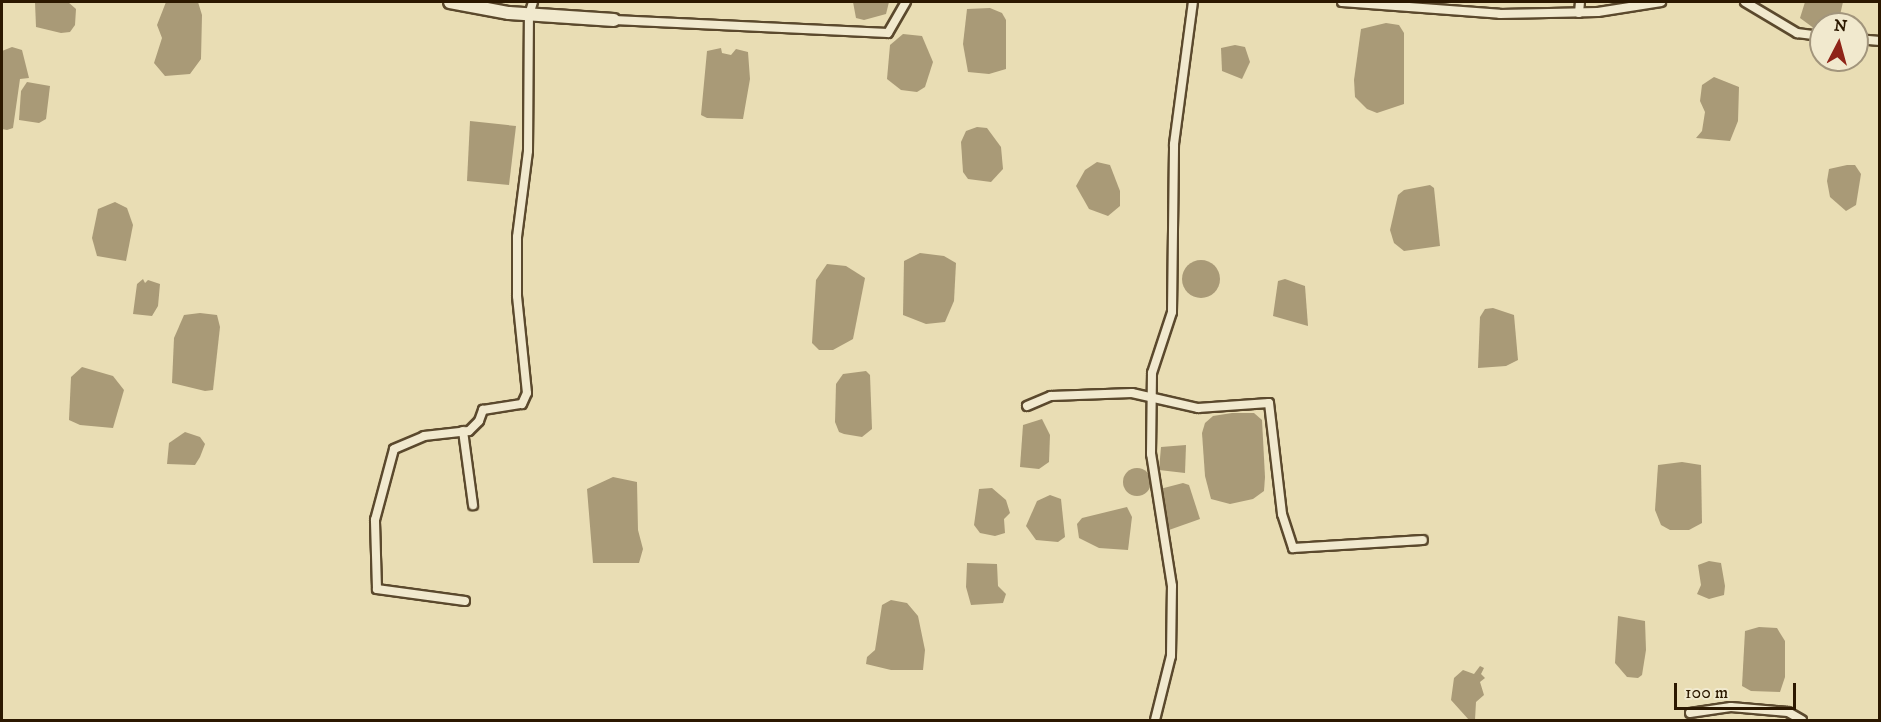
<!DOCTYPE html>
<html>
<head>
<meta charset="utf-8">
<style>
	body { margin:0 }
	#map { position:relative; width:1881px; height:722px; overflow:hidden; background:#e9ddb4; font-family:"IM FELL DW Pica",serif }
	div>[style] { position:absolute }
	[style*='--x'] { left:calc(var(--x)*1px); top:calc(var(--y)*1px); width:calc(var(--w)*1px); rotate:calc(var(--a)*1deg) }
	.water>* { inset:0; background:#a99a77 }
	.round { border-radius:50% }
	.roads { filter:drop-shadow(2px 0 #5b492d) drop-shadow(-2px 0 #5b492d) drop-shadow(0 2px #5b492d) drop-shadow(0 -2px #5b492d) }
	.street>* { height:8px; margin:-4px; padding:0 4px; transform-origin:4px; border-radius:4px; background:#f1e9ce }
	.secondary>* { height:12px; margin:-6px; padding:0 6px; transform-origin:6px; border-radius:6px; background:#f1e9ce }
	span { translate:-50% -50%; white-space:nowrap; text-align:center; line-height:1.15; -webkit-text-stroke:5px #f1e9ce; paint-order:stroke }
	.frame { position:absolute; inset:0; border:3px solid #2c1800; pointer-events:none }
	.north { position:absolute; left:1809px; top:12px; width:60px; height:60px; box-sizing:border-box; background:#f1e9ce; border:2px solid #a2957c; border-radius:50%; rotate:6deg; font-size:16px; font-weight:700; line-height:24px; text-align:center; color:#2c1800 }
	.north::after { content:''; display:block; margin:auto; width:21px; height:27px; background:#8f2418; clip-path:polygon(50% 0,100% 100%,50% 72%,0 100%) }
	.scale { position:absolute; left:1674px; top:683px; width:122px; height:27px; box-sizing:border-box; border:3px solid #2c1800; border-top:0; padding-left:8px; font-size:18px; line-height:21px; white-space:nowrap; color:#2c1800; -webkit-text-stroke:4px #f1e9ce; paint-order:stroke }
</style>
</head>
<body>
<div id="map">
	<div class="water">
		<i style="clip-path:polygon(35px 2px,68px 2px,76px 9px,75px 25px,70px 32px,61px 33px,36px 27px)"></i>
		<i style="clip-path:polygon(166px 2px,198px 2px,202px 15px,201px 59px,190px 74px,165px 76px,154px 63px,162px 38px,157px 25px)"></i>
		<i style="clip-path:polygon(853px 2px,889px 2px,886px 14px,864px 20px,856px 18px)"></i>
		<i style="clip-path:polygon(1805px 2px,1843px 2px,1838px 24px,1821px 24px,1821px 30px,1815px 29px,1800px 18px)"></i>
		<i style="clip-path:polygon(990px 8px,1002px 13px,1006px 20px,1006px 69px,989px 74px,968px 72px,963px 44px,967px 9px)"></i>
		<i style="clip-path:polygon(1386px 23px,1399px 25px,1404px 33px,1404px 104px,1377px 113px,1367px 109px,1355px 97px,1354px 80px,1361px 29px)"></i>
		<i style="clip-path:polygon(903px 34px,922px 36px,933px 62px,925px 87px,917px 92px,901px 90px,887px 79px,890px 45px)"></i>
		<i style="clip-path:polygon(1235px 45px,1245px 47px,1250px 62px,1242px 79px,1222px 71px,1221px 48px)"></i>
		<i style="clip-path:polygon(12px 47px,22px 50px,29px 78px,20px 79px,13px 128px,7px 130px,2px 129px,2px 51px)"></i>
		<i style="clip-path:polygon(721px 48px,722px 53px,731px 55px,736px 49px,748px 52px,750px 79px,743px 119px,707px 118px,701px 115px,707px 51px)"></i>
		<i style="clip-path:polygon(1714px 77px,1739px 87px,1738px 121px,1730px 141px,1696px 138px,1702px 131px,1705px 112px,1700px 101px,1702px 85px)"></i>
		<i style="clip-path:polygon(27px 82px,50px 86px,46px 119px,39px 123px,19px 120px,21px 91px)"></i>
		<i style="clip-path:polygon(470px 121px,516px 126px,509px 185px,467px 181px)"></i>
		<i style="clip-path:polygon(977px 127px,987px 128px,1001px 147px,1003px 169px,991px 182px,968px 179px,963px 172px,961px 142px,966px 131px)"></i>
		<i style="clip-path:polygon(1097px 162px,1110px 165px,1120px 191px,1120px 206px,1108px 216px,1089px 209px,1076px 186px,1085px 170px)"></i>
		<i style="clip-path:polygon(1847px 165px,1855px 165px,1861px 174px,1856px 205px,1846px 211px,1830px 197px,1827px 181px,1829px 169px)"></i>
		<i style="clip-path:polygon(1430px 185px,1434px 188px,1440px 246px,1404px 251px,1394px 243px,1390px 230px,1398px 195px,1404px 190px)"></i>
		<i style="clip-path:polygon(115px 202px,127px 208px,133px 225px,126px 261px,97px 256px,92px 238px,98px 209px)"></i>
		<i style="clip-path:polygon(920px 253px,944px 256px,956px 263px,954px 301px,945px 322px,926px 324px,903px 315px,904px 261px)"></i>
		<i class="round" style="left:1182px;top:260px;width:38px;height:38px"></i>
		<i style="clip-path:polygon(827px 264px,846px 266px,865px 278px,853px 339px,833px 350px,819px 350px,812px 343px,816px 280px)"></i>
		<i style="clip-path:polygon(143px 279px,145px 283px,148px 280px,160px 284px,158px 306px,152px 316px,133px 314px,137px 284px)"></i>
		<i style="clip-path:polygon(1285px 279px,1305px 286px,1308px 326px,1273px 316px,1278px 281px)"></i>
		<i style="clip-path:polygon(1493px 308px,1514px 315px,1518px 360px,1506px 366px,1478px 368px,1480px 317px,1485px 309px)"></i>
		<i style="clip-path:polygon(200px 313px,217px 315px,220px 327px,213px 390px,205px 391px,172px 383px,174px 338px,184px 315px)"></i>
		<i style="clip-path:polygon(82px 367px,113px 376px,124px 390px,113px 428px,80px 425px,69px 420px,71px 377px)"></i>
		<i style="clip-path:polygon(866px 371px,870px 375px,872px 429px,862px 437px,844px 434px,839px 432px,835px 422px,836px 384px,843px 374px)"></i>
		<i style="clip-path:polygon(1232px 413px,1254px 413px,1262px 420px,1265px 477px,1264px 491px,1253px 499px,1230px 504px,1211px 499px,1205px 476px,1202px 433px,1205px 423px,1213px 416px)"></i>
		<i style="clip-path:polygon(1042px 419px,1050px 435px,1049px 462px,1039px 469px,1020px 467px,1023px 425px)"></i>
		<i style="clip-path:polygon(185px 432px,200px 437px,205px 444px,200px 457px,195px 465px,167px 464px,169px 443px)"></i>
		<i style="clip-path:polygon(1186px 445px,1185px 473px,1159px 470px,1161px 447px)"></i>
		<i style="clip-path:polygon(1682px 462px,1701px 465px,1702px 523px,1689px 530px,1670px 530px,1661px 525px,1655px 510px,1658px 465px)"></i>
		<i class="round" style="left:1123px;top:468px;width:28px;height:28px"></i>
		<i style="clip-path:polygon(613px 477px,637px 482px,638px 530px,643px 549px,639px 563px,593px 563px,587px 489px)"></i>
		<i style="clip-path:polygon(1183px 483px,1189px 485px,1200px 519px,1169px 530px,1160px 489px)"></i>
		<i style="clip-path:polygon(992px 488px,1006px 500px,1010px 513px,1004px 519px,1005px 533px,995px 536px,980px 533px,974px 525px,979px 489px)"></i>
		<i style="clip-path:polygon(1050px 495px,1061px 499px,1065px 537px,1058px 542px,1036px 540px,1026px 526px,1037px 501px)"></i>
		<i style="clip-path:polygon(1127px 507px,1132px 517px,1128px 550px,1099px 548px,1079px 538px,1077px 524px,1082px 518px)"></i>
		<i style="clip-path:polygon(1709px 561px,1721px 563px,1725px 586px,1724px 595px,1709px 599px,1697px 594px,1701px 585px,1698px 565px)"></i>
		<i style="clip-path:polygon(967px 563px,997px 564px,998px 586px,1006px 594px,1003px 603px,971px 605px,966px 587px)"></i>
		<i style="clip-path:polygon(891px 600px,907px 603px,918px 616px,925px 650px,923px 670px,891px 670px,866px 664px,867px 657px,875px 650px,882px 605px)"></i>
		<i style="clip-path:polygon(1618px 616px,1645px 621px,1646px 650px,1642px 675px,1638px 678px,1627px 677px,1615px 663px)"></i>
		<i style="clip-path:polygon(1759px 627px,1777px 628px,1785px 641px,1785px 677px,1780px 692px,1751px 691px,1742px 686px,1745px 631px)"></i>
		<i style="clip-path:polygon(1480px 666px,1484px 668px,1481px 674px,1485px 678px,1480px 682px,1484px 695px,1476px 702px,1475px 720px,1469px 720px,1451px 700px,1454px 678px,1463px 670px,1474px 674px)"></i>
	</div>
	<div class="roads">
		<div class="street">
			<i style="--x:1342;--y:2;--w:158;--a:4.3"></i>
			<i style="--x:1500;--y:14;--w:98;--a:-1.2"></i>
			<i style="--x:1598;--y:12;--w:64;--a:-9"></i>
			<i style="--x:1745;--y:2;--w:61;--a:30.8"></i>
			<i style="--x:1797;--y:33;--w:24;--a:7"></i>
			<i style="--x:1579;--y:13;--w:11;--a:-85"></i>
			<i style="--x:614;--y:20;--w:274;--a:2.7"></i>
			<i style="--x:888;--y:33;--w:36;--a:-60"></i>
			<i style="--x:1857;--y:39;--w:23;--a:5"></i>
			<i style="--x:1027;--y:406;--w:26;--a:-23"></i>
			<i style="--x:1051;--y:396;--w:81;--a:-2.1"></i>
			<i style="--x:1132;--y:393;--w:68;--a:12.8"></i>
			<i style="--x:1198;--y:408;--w:71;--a:-4"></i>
			<i style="--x:1269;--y:403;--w:112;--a:83.3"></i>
			<i style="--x:1282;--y:514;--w:36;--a:72"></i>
			<i style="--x:1293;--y:548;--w:130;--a:-3.5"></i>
			<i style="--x:463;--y:431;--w:75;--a:82.3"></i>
			<i style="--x:465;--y:601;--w:89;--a:-172.2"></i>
			<i style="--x:377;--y:589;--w:69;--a:-91.7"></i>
			<i style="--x:375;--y:520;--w:73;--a:-75"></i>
			<i style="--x:394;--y:449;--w:33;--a:-23"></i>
			<i style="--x:424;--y:436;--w:45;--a:-6.3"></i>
			<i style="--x:469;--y:431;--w:14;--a:-45"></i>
			<i style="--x:479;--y:421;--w:12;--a:-70"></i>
			<i style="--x:483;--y:410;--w:39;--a:-9"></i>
			<i style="--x:522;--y:404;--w:12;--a:-66"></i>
			<i style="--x:527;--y:393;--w:98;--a:-95.9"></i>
			<i style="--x:517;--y:296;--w:59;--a:-90"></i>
			<i style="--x:517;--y:237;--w:87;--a:-82.7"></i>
			<i style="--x:528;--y:151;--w:136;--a:-89.6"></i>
			<i style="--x:529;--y:15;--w:14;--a:-73"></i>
			<i style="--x:1690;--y:713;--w:41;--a:-8.3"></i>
			<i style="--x:1731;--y:707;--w:57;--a:5"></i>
			<i style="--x:1788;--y:712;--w:16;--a:30"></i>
			<i style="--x:1155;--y:720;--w:66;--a:-76"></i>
			<i style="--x:1171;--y:656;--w:70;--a:-89.2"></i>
			<i style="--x:1172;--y:586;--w:134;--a:-99"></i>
			<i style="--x:1151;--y:454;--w:81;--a:-89.3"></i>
			<i style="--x:1152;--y:373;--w:64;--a:-71.8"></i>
			<i style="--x:1172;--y:312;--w:168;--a:-89.3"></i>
			<i style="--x:1174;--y:144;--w:143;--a:-82.4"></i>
		</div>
		<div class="secondary">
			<i style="--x:450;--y:2;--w:60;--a:10.6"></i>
			<i style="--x:509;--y:13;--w:105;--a:3.8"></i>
		</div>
	</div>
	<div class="frame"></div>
	<div class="north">N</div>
	<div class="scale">100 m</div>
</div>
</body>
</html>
